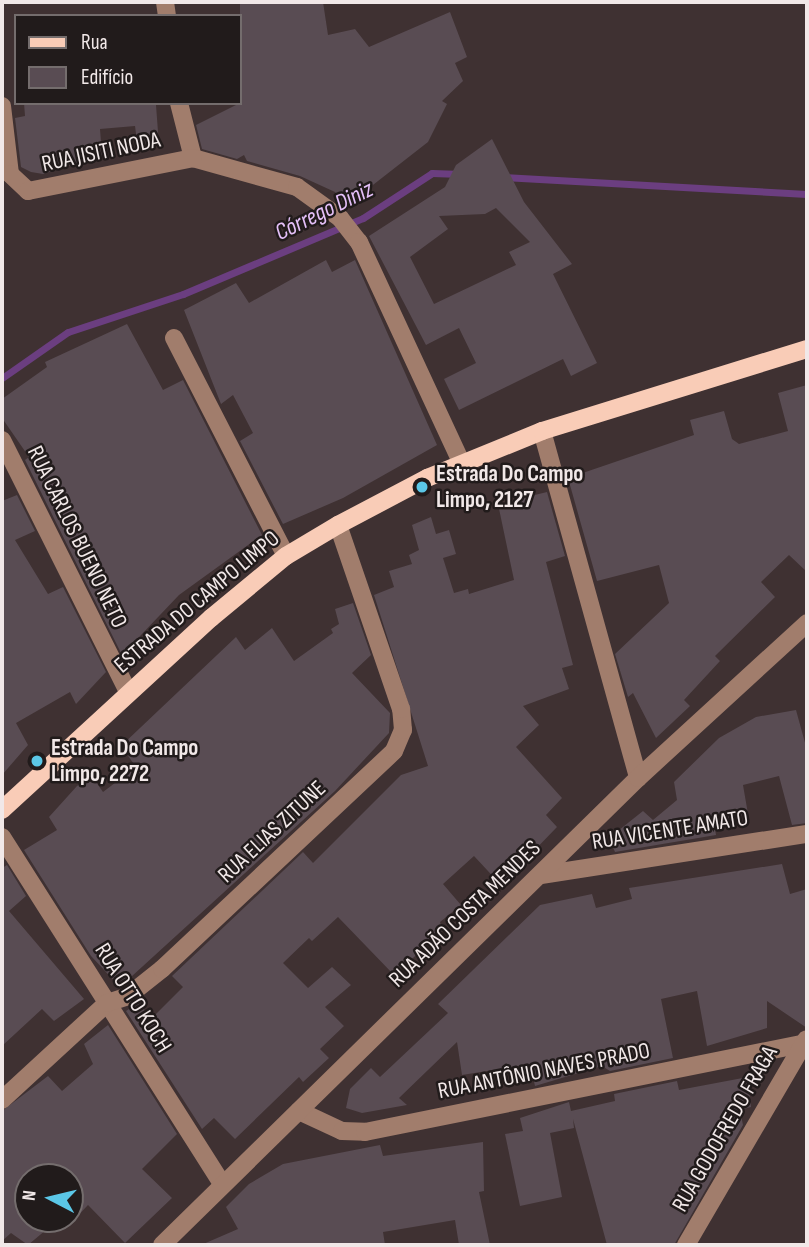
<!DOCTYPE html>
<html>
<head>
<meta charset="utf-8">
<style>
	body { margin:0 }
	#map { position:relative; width:809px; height:1247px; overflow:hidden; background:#3f3132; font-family:"Sofia Sans Condensed",sans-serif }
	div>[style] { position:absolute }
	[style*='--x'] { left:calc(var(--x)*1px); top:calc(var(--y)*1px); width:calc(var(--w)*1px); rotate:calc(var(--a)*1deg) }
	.stream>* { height:7px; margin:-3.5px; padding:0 3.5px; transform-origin:3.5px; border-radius:3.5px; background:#6b3e80 }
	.building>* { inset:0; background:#594c53 }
	.minor>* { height:18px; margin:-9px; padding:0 9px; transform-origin:9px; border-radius:9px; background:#a17d6c }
	.major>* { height:18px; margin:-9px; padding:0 9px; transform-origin:9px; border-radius:9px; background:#f9ccb7 }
	.dots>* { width:19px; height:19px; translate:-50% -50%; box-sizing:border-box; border:4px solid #211b1b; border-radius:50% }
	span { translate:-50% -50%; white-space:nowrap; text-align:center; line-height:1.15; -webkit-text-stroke:5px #211b1b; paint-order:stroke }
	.street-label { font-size:23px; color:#f1e8e8 }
	.poi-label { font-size:23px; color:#f1e8e8; font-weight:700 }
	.left { translate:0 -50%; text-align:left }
	.water-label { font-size:24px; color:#e5c0f9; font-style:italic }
	.frame { position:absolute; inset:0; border:4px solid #f1e8e8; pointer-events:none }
	.legend { position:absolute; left:14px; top:14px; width:228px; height:91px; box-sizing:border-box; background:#211b1b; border:2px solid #746d6d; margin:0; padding:9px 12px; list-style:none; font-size:21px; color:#f1e8e8 }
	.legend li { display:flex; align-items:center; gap:14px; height:35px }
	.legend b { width:35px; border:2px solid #746d6d }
	.north { position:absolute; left:14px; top:1163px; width:70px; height:70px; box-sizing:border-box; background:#211b1b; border:2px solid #746d6d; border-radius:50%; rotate:277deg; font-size:19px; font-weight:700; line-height:28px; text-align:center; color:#f1e8e8 }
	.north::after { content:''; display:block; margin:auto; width:24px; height:32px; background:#5bc7e7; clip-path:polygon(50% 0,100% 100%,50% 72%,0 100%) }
</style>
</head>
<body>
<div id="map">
	<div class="stream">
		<i style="--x:504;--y:177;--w:303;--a:3.2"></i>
		<i style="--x:2;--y:378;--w:80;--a:-34.9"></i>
		<i style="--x:68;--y:332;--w:121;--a:-18.3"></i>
		<i style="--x:183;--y:294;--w:195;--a:-22.9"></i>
		<i style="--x:363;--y:218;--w:82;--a:-33.1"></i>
		<i style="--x:432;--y:173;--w:29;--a:2"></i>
	</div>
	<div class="building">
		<i style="clip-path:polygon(240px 2px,323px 2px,328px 35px,355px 29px,369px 47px,450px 12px,467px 57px,455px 63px,463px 81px,442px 101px,447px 104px,428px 142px,346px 206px,335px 192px,300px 176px,247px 161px,244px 155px,237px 159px,202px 149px,196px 125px,240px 103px)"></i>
		<i style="clip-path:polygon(24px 103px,156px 105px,159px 145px,138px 149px,135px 126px,100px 129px,102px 155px,43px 174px,31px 172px,21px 167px,15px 118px,25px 116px)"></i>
		<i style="clip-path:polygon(evenodd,492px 139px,524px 202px,572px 264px,553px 274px,597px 363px,571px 376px,563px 359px,459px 410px,444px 379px,476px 363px,459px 328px,426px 345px,369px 236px,445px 187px,456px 165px,492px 139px,496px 208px,530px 242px,509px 252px,516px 265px,434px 304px,410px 257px,448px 229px,439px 216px,485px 214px,496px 208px)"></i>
		<i style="clip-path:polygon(326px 260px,332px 272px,355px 260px,437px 445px,343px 498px,283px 524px,240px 441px,253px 433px,233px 395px,221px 404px,184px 310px,236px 283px,249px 303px)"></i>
		<i style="clip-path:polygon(127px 324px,163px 390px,183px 380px,262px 535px,179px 595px,122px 655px,25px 460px,29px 457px,2px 418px,2px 399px,47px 367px,45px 362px)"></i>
		<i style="clip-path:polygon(807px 385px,807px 572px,789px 555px,761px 582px,775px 597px,715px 656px,720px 661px,684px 700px,690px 706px,656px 738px,633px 693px,628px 697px,615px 654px,669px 603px,659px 565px,597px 581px,568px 478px,694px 435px,690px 420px,724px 411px,732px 439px,739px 444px,788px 431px,778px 393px)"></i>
		<i style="clip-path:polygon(547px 492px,565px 556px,546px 562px,573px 665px,562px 668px,569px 689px,523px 706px,539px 725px,516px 747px,562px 798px,546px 815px,557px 827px,501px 885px,474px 856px,443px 884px,461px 905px,440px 922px,443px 931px,394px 975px,338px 917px,312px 941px,309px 938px,283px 963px,308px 988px,332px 967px,351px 985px,325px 1007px,344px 1026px,320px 1049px,329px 1058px,303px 1082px,299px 1077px,235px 1139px,214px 1118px,202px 1129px,126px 1011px,138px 1003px,152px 1018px,183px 987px,172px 976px,303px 852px,313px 863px,401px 775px,428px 766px,374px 595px,394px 587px,389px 571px,412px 564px,409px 555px,419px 550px,412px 525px,431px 517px,436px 534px,449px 530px,456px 554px,443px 558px,454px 593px,468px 589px,469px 594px,514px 580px,498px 504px)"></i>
		<i style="clip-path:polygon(17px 495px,35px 531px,15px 540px,48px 594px,63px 587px,106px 672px,76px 704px,70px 692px,16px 723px,28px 745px,2px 775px,2px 501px)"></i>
		<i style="clip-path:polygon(353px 603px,371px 655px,352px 673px,390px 713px,389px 733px,335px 791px,120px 987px,91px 956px,24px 850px,57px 830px,49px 817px,77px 786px,92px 776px,103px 792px,136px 767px,121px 746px,236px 637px,245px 650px,272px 628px,294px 661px,333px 633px,331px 629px,339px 624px,335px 609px)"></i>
		<i style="clip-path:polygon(796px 710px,807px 750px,807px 823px,792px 825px,779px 776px,743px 785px,748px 814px,714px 822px,716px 835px,615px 852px,609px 838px,643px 811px,653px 820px,677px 800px,674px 782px,719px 738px,756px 717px)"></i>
		<i style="clip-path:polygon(782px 864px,790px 894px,807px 889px,807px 1028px,767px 1001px,767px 1028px,707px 1046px,697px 991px,661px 999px,673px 1058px,610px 1071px,602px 1066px,535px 1086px,530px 1064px,462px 1075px,457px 1042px,399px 1098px,407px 1105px,362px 1113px,346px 1108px,350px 1089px,371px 1068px,380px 1077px,448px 1013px,438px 1004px,540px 905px,592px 894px,596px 908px,632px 899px,629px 888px)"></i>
		<i style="clip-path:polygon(7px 865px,26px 896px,9px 911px,84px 999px,54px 1021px,42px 1009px,2px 1046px,2px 868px)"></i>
		<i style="clip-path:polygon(108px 1025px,177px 1134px,142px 1169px,172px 1198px,125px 1243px,88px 1205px,70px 1224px,70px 1177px,28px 1177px,28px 1219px,59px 1219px,28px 1245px,11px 1233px,2px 1241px,2px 1111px,48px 1076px,62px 1091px,93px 1064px,84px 1044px)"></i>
		<i style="clip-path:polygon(748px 1077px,751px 1107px,740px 1110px,743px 1125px,674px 1245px,607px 1245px,573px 1119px,574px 1128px,550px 1133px,562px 1197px,520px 1206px,505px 1134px,523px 1131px,520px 1118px,569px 1102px,571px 1111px,615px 1101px,614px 1094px,677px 1081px,679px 1090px)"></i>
		<i style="clip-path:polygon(483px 1142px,484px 1191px,479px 1192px,490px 1245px,459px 1245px,455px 1220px,383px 1232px,385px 1245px,201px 1245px,238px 1229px,226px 1207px,249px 1184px,283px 1164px,380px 1145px,383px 1156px)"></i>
	</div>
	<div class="minor">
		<i style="--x:165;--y:2;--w:14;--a:82"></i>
		<i style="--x:179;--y:103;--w:57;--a:75.7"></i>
		<i style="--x:193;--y:158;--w:108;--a:15.6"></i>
		<i style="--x:297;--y:187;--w:53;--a:35.8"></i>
		<i style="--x:340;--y:218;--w:31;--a:52"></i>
		<i style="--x:359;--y:242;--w:242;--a:65.1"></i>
		<i style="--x:2;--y:106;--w:68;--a:83.3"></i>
		<i style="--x:10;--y:174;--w:25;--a:43"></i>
		<i style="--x:28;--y:191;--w:168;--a:-11.3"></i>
		<i style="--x:174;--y:338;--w:245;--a:62.8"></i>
		<i style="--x:542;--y:431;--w:360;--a:74.5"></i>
		<i style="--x:2;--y:440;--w:282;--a:63.4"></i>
		<i style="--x:2;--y:837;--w:412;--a:57.6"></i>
		<i style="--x:541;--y:875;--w:269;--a:-8.8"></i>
		<i style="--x:2;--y:1100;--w:143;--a:-42.7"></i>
		<i style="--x:107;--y:1003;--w:22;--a:-18"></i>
		<i style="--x:128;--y:996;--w:43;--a:-38.5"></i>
		<i style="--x:162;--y:969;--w:318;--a:-43.2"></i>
		<i style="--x:394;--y:751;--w:23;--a:-67"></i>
		<i style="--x:403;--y:730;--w:21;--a:-95"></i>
		<i style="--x:401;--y:709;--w:194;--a:-108.9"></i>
		<i style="--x:299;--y:1111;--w:47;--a:24.9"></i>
		<i style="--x:342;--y:1131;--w:23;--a:2"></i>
		<i style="--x:365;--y:1132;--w:446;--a:-11.4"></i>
		<i style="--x:162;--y:1245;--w:667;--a:-44.45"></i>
		<i style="--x:638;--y:778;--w:229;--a:-42.5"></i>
		<i style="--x:686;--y:1245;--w:238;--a:-59.7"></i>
	</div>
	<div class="major">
		<i style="--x:2;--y:810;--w:284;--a:-42.6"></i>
		<i style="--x:211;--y:618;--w:97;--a:-39.6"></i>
		<i style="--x:286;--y:556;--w:61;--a:-30.8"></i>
		<i style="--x:338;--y:525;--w:101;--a:-27.8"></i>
		<i style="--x:427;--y:478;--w:124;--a:-22.2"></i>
		<i style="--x:542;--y:431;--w:277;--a:-17.2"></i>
	</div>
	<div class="dots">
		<i style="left:422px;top:487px;background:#5bc7e7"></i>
		<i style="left:37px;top:761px;background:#5bc7e7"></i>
	</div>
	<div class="street-label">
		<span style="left:101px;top:152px;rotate:-12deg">RUA JISITI NODA</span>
		<span style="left:77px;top:537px;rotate:64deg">RUA CARLOS BUENO NETO</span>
		<span style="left:197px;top:602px;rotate:-40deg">ESTRADA DO CAMPO LIMPO</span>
		<span style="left:670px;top:830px;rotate:-9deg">RUA VICENTE AMATO</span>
		<span style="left:272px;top:832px;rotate:-43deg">RUA ELIAS ZITUNE</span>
		<span style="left:465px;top:914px;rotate:-44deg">RUA ADÃO COSTA MENDES</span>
		<span style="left:133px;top:998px;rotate:58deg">RUA OTTO KOCH</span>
		<span style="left:544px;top:1071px;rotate:-11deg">RUA ANTÔNIO NAVES PRADO</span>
		<span style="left:725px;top:1129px;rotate:-60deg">RUA GODOFREDO FRAGA</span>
	</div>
	<div class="poi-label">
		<span class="left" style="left:436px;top:487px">Estrada Do Campo<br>Limpo, 2127</span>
		<span class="left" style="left:51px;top:761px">Estrada Do Campo<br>Limpo, 2272</span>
	</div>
	<div class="water-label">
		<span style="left:324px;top:211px;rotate:-26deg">Córrego Diniz</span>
	</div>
	<div class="frame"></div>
	<ul class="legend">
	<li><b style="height:9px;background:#f9ccb7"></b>Rua</li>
	<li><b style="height:19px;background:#594c53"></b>Edifício</li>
	</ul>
	<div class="north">N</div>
</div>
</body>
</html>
